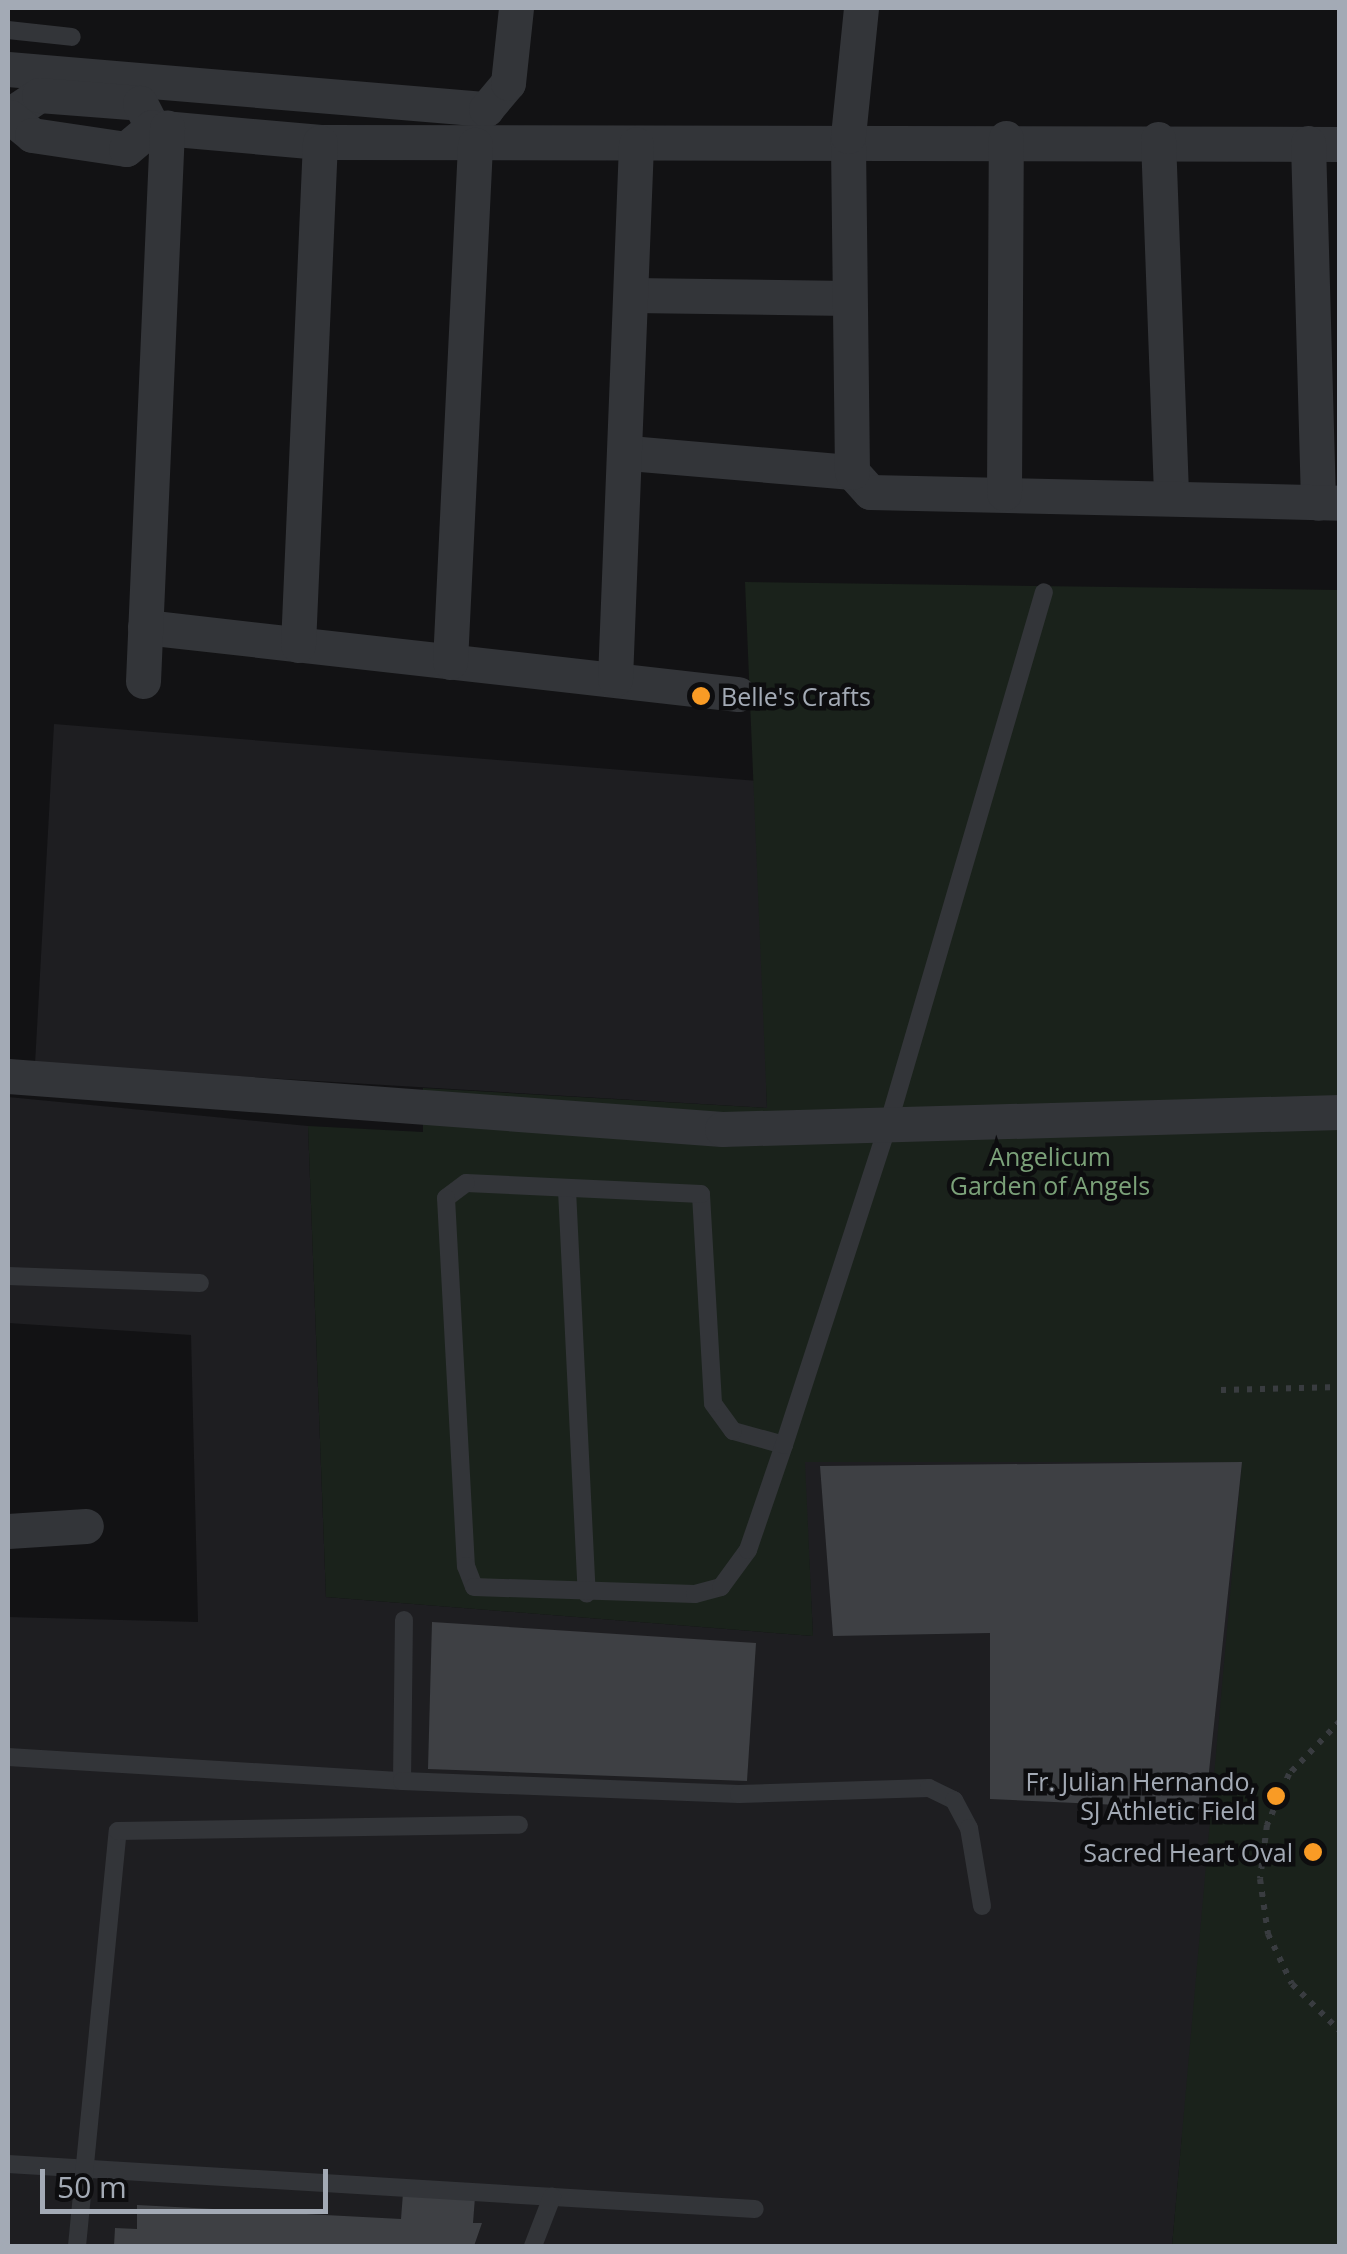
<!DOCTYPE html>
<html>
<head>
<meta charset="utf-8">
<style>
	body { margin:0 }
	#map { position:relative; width:1347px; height:2254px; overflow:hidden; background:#121214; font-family:"Open Sans",sans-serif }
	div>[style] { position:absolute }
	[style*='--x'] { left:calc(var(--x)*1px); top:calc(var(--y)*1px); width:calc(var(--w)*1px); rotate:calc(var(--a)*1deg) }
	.built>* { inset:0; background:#1e1e21 }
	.green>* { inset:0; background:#1a221b }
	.building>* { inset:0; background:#3e4044 }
	.path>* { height:6px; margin-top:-3px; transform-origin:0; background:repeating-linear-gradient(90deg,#393c40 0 5px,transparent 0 13px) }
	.service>* { height:18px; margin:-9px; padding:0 9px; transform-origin:9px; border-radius:9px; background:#333539 }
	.minor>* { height:35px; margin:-17.5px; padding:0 17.5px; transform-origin:17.5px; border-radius:17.5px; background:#333539 }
	.dots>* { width:28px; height:28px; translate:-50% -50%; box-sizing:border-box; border:5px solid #0d0d0f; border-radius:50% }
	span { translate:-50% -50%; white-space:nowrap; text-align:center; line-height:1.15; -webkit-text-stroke:9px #0d0d0f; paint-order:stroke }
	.poi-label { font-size:25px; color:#a3aab5 }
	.left { translate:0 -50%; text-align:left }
	.right { translate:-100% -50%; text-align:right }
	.park-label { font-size:25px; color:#7ba179 }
	.frame { position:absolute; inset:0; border:10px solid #a3aab5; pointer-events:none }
	.scale { position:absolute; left:40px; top:2169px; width:288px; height:45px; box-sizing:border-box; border:5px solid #a3aab5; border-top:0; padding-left:12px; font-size:30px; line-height:35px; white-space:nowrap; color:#a3aab5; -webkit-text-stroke:8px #0d0d0f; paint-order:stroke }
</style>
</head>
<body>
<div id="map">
	<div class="built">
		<i style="clip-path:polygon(54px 724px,758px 781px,767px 1108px,35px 1064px)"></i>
		<i style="clip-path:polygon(8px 1097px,308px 1126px,326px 1597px,813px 1636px,804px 1462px,1339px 1459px,1182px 2137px,1172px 2246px,8px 2246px,8px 1617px,198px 1622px,191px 1335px,8px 1323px)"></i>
	</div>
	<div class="green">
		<i style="clip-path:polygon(745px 582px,1339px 590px,1339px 2246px,1172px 2246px,1242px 1462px,805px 1462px,813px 1636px,326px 1597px,308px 1126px,423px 1132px,423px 1088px,767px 1108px)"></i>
	</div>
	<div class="building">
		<i style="clip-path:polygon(1242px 1462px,1205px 1809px,990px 1799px,990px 1633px,833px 1636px,820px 1466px)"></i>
		<i style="clip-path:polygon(432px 1622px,756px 1643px,747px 1781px,428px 1769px)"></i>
		<i style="clip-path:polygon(403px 2193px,475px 2197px,473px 2223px,482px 2223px,474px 2246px,114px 2246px,115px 2228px,137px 2229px,137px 2205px,401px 2219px)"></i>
	</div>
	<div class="path">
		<i style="--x:1221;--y:1390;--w:119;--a:-1.4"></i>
		<i style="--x:1340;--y:1721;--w:74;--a:133.9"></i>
		<i style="--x:1289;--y:1774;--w:56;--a:113.3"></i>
		<i style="--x:1267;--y:1825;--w:54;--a:97.4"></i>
		<i style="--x:1260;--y:1879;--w:56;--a:81.7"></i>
		<i style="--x:1268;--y:1934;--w:55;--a:64.4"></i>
		<i style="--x:1292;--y:1984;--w:67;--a:44.4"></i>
	</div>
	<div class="service">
		<i style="--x:8;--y:30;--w:64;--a:6.2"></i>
		<i style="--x:567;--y:1190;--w:404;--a:87.2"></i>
		<i style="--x:8;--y:1276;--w:192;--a:2.1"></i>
		<i style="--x:784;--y:1445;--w:53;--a:-164.6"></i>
		<i style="--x:733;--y:1431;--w:34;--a:-126"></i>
		<i style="--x:713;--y:1403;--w:209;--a:-93.3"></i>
		<i style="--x:701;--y:1194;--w:235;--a:-177.3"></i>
		<i style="--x:466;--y:1183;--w:25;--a:143"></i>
		<i style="--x:446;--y:1198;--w:369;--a:86.9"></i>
		<i style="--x:466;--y:1566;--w:22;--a:69"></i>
		<i style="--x:474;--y:1587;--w:221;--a:1.8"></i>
		<i style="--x:695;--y:1594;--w:27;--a:-15"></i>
		<i style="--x:721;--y:1587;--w:46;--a:-53.9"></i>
		<i style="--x:748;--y:1550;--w:111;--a:-71.1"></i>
		<i style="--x:784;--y:1445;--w:336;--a:-72"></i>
		<i style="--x:888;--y:1125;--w:555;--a:-73.69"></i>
		<i style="--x:8;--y:1757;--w:395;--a:3.5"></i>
		<i style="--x:402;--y:1781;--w:161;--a:-89.3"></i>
		<i style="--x:402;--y:1781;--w:337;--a:2.2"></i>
		<i style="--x:739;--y:1794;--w:190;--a:-1.8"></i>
		<i style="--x:929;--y:1788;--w:28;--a:26"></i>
		<i style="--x:954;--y:1800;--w:32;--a:62"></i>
		<i style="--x:969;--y:1828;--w:79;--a:80.5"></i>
		<i style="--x:8;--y:2164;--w:748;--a:3.45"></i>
		<i style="--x:77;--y:2246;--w:417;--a:-84.4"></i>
		<i style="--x:118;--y:1831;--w:401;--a:-0.9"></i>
		<i style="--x:533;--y:2246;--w:53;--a:-68.8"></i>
	</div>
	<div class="minor">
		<i style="--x:8;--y:69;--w:480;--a:4.8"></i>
		<i style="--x:486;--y:109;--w:34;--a:-50"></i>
		<i style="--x:508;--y:83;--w:75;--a:-83.9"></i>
		<i style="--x:8;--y:116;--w:37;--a:-34"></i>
		<i style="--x:39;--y:95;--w:101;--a:4.5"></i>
		<i style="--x:140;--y:103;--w:27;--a:63"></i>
		<i style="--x:152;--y:127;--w:169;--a:5.1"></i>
		<i style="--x:320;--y:142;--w:1020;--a:0.11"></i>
		<i style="--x:10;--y:117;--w:28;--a:39"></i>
		<i style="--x:32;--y:135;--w:95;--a:8.5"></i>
		<i style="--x:126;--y:149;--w:34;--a:-40"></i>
		<i style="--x:1158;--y:139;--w:358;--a:87.9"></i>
		<i style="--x:1308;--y:143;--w:360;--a:88.4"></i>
		<i style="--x:633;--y:295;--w:216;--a:0.8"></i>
		<i style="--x:629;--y:453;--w:224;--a:4.9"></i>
		<i style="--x:852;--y:472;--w:27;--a:48"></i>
		<i style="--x:870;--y:492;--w:470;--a:1.3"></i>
		<i style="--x:852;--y:472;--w:336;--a:-90.7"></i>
		<i style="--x:848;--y:136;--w:129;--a:-84.2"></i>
		<i style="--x:1004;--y:493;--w:355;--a:-89.7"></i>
		<i style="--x:145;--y:627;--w:597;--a:6.45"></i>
		<i style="--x:298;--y:645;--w:503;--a:-87.5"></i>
		<i style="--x:450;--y:662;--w:518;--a:-87.23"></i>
		<i style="--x:615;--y:679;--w:535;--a:-87.75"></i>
		<i style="--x:143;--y:681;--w:554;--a:-87.51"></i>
		<i style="--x:8;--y:1076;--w:716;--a:4.25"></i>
		<i style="--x:722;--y:1129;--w:618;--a:-1.58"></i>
		<i style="--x:8;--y:1531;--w:78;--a:-3.7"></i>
	</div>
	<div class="dots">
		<i style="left:701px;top:696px;background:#f99b25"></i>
		<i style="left:1276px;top:1796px;background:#f99b25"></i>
		<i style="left:1313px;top:1852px;background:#f99b25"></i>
	</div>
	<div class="poi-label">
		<span class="left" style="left:721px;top:696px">Belle's Crafts</span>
		<span class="right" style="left:1256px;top:1796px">Fr. Julian Hernando,<br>SJ Athletic Field</span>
		<span class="right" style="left:1293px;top:1852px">Sacred Heart Oval</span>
	</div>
	<div class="park-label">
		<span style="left:1050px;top:1171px">Angelicum<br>Garden of Angels</span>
	</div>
	<div class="frame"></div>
	<div class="scale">50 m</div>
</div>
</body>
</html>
